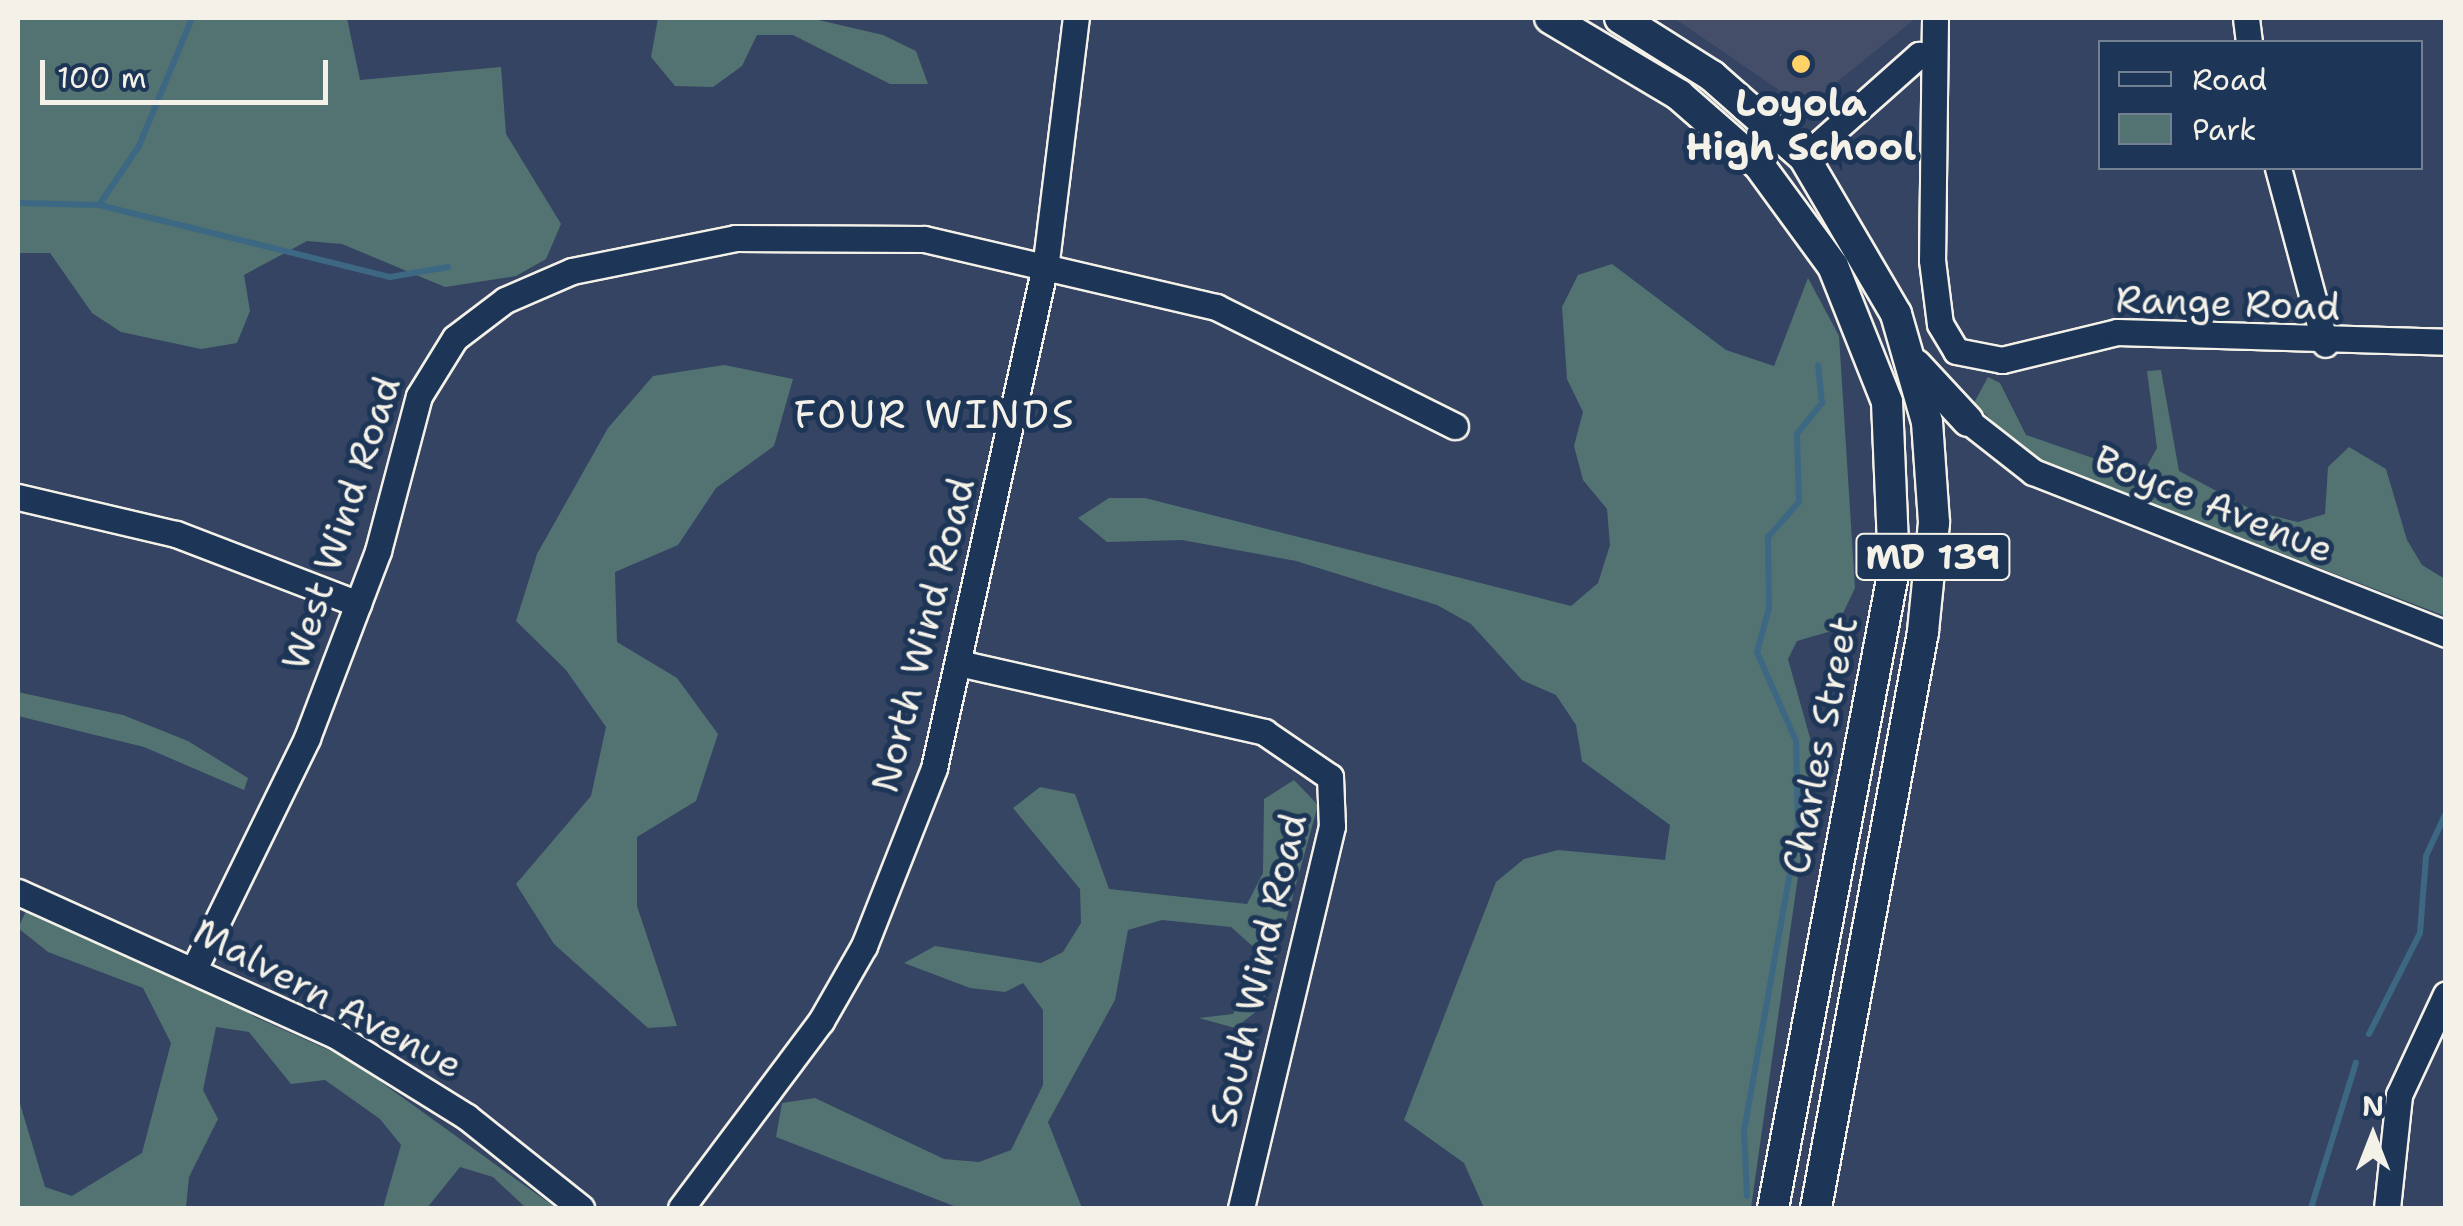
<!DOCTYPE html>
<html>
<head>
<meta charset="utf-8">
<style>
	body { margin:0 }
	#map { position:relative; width:2463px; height:1226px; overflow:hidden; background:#344462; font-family:"Shantell Sans",sans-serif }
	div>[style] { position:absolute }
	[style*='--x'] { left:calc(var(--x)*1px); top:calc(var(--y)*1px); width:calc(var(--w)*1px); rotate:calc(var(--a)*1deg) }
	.built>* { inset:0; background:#444e69 }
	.green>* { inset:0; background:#537372 }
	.stream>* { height:6px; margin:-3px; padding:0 3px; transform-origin:3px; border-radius:3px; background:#3d6883 }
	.roads { filter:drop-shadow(2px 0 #f4f1e8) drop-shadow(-2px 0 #f4f1e8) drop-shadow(0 2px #f4f1e8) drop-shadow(0 -2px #f4f1e8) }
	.minor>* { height:25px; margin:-12.5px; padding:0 12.5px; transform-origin:12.5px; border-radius:12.5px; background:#1d3557 }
	.major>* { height:30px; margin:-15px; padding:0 15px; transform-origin:15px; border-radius:15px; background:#1d3557 }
	.dots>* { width:28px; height:28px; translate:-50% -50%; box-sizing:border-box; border:5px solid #1d3557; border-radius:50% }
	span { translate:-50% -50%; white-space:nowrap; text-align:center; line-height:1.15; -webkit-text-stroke:10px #1d3557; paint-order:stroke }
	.shield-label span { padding:2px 8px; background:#1d3557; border:2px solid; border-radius:8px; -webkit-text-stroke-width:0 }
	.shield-label { font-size:35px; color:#f4f1e8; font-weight:700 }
	.poi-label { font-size:38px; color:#f4f1e8; font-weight:700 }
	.street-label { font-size:38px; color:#f4f1e8 }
	.neighbourhood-label { font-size:40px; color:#f4f1e8; letter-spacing:2.5px }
	.frame { position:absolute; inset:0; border:20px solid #f4f1e8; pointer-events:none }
	.legend { position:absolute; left:2098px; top:40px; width:325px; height:130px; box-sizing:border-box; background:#1d3557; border:2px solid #738091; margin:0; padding:12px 18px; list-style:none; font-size:30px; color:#f4f1e8 }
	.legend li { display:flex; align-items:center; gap:20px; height:50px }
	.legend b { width:50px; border:2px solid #738091 }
	.north { position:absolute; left:2323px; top:1086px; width:100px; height:100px; -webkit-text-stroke:8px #1d3557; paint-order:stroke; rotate:0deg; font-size:28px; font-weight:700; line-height:40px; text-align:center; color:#f4f1e8 }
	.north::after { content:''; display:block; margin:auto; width:35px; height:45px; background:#f4f1e8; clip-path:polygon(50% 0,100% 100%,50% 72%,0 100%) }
	.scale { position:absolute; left:40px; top:60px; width:288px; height:45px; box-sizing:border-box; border:5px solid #f4f1e8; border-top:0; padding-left:12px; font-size:30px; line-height:35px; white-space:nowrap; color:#f4f1e8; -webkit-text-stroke:8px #1d3557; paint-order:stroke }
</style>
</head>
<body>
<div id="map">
	<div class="built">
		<i style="clip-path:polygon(1674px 18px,1916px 18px,1805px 108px)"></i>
	</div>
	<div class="green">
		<i style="clip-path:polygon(18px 18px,347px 18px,360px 80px,501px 67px,506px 134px,561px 224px,546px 259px,516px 276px,445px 287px,342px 244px,307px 241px,244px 275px,250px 311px,237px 343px,201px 349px,121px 332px,92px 313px,50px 253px,18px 253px)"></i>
		<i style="clip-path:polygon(658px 18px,810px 18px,883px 35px,916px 51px,928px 84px,890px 84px,793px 35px,757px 35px,742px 66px,713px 87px,675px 86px,651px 57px)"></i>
		<i style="clip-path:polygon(1612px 264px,1726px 350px,1774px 366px,1808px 278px,1839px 336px,1855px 588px,1835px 630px,1797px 641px,1788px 659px,1815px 756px,1751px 1208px,1484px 1208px,1464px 1163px,1404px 1120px,1496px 882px,1524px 859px,1558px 850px,1665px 860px,1670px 825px,1582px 761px,1576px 725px,1556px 695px,1522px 680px,1471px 624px,1437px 605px,1296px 561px,1182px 540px,1107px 542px,1078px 518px,1109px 498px,1145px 498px,1571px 606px,1598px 583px,1610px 545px,1607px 509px,1583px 480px,1574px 446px,1583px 412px,1567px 379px,1562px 307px,1578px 275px)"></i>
		<i style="clip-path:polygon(724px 365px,793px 379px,774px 446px,716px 488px,678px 545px,615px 572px,617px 642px,677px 678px,718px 734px,696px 801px,637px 837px,637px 906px,677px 1026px,648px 1028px,554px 944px,516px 884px,591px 796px,606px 727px,566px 670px,516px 621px,537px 554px,608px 428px,653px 376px)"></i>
		<i style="clip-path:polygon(2161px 370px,2179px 471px,2256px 512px,2298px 522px,2325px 514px,2328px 467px,2349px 447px,2386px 469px,2407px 540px,2422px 565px,2445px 579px,2445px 616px,2030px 457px,1974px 403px,1988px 377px,2000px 383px,2026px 435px,2142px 475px,2157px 448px,2147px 371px)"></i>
		<i style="clip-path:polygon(18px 692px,123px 715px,188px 741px,248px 778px,244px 790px,144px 747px,18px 716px)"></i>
		<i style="clip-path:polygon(1294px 780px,1318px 805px,1262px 1007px,1235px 1028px,1199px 1018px,1233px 1014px,1250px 984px,1257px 950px,1231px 927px,1162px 920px,1128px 930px,1115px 1000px,1048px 1122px,1082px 1208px,959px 1208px,776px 1137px,782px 1103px,815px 1098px,944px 1159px,979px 1162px,1011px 1150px,1043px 1085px,1043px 1010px,1023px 983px,1005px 992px,970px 988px,904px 963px,935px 946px,1041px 963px,1063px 952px,1081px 923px,1080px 889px,1013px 808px,1040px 787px,1075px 794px,1109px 889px,1247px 904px,1263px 873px,1264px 799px)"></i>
		<i style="clip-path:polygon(26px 911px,201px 981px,255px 1017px,349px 1059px,556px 1208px,526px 1208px,493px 1177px,460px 1167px,427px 1208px,383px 1208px,401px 1145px,380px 1119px,325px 1080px,291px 1084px,249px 1032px,216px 1027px,203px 1090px,218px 1119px,189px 1177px,186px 1208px,18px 1208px,18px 1097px,45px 1187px,72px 1196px,142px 1153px,171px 1043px,143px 988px,48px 952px,18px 928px)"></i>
	</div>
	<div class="stream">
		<i style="--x:18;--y:203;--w:81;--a:1.4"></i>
		<i style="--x:99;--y:205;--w:300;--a:13.9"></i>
		<i style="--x:390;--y:277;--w:59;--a:-9.8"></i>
		<i style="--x:99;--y:205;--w:71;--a:-55.9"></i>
		<i style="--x:139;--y:146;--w:139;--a:-67.5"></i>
		<i style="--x:2369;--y:1034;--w:113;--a:-63.2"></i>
		<i style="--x:2420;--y:933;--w:77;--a:-85.5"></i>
		<i style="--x:2426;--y:856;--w:47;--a:-65.1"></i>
		<i style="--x:1747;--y:1196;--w:65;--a:-92.6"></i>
		<i style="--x:1744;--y:1131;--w:308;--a:-79.9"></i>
		<i style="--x:1798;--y:828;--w:87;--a:-91.3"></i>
		<i style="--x:1796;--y:741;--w:97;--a:-113.7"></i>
		<i style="--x:1757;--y:652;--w:46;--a:-74.7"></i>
		<i style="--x:1769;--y:608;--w:71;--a:-90.8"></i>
		<i style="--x:1768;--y:537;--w:47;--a:-48.5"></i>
		<i style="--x:1799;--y:502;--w:68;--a:-91.7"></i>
		<i style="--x:1797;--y:434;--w:40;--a:-51"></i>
		<i style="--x:1822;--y:403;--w:38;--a:-96"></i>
		<i style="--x:2311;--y:1208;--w:152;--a:-72.8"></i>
	</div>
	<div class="roads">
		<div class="minor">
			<i style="--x:1935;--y:18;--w:242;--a:90.7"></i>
			<i style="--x:1932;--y:260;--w:64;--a:82.9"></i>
			<i style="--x:1940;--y:324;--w:31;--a:59"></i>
			<i style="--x:1956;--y:351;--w:47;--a:11.1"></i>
			<i style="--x:2002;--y:360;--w:118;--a:-13.7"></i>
			<i style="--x:2117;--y:332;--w:329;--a:1.7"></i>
			<i style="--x:2246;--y:18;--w:24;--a:83"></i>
			<i style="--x:1804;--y:157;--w:154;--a:-41.6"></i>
			<i style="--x:1919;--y:55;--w:14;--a:0"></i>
			<i style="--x:2278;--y:168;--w:182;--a:75"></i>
			<i style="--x:1968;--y:421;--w:83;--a:38.1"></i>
			<i style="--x:2033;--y:472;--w:444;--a:21.4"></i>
			<i style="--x:18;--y:497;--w:162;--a:13.2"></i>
			<i style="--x:176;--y:534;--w:195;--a:21"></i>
			<i style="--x:963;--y:664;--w:309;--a:12.7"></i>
			<i style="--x:1264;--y:732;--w:80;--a:34.3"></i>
			<i style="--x:1330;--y:777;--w:49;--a:87.7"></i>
			<i style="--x:1332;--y:826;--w:393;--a:103.4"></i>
			<i style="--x:18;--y:892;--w:348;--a:24.3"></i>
			<i style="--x:335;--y:1035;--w:155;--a:31.8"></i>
			<i style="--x:467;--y:1117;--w:146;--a:38.6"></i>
			<i style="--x:195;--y:967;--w:255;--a:-63.9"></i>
			<i style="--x:307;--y:738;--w:200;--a:-69.2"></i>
			<i style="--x:378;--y:551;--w:160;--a:-75.2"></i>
			<i style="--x:419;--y:396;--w:68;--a:-58.2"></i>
			<i style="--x:455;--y:338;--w:63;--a:-37.2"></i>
			<i style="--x:505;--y:300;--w:73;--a:-23.4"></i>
			<i style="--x:572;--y:271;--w:166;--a:-11.4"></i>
			<i style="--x:735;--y:238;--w:189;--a:0.3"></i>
			<i style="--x:924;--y:239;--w:300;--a:13.1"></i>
			<i style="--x:1216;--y:307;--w:267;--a:26.5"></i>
			<i style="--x:681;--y:1208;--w:234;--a:-53.2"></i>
			<i style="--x:821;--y:1021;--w:86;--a:-60.2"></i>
			<i style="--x:864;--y:946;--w:191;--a:-68.5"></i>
			<i style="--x:934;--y:768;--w:519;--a:-77.54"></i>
			<i style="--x:1046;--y:261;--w:245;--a:-83"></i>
			<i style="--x:2387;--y:1208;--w:114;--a:-83.9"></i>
			<i style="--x:2399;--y:1095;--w:111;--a:-65"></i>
		</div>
		<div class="major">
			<i style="--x:1550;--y:18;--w:150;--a:30.8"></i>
			<i style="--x:1679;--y:95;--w:106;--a:41.2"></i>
			<i style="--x:1759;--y:165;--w:125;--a:53.8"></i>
			<i style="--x:1833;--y:266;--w:146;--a:68.3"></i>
			<i style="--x:1887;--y:402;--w:167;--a:87.6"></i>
			<i style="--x:1894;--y:569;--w:650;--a:100.72"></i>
			<i style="--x:1620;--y:18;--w:109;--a:32.2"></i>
			<i style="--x:1712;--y:76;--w:123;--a:41.4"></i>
			<i style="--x:1804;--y:157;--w:182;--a:59.6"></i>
			<i style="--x:1896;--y:314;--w:112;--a:74"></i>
			<i style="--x:1927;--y:422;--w:101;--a:86"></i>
			<i style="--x:1934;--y:523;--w:110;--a:95.8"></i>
			<i style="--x:1923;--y:632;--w:586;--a:100.52"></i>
			<i style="--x:1916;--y:365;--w:76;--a:47.1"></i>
		</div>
	</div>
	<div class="dots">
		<i style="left:1801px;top:64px;background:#ffd166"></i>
	</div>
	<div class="shield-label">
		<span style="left:1933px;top:557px">MD 139</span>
	</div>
	<div class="poi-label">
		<span style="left:1801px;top:125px">Loyola<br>High School</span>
	</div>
	<div class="street-label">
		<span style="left:2228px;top:303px;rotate:2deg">Range Road</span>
		<span style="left:2214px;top:504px;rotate:22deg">Boyce Avenue</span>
		<span style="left:341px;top:523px;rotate:-72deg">West Wind Road</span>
		<span style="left:923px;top:635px;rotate:-76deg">North Wind Road</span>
		<span style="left:1820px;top:745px;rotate:-79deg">Charles Street</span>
		<span style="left:1258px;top:970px;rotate:-77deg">South Wind Road</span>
		<span style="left:328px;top:998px;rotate:28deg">Malvern Avenue</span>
	</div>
	<div class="neighbourhood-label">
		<span style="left:935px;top:414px">FOUR WINDS</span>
	</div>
	<div class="frame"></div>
	<ul class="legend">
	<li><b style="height:12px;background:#1d3557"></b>Road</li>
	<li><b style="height:28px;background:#537372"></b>Park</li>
	</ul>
	<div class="north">N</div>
	<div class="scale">100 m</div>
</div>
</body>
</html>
